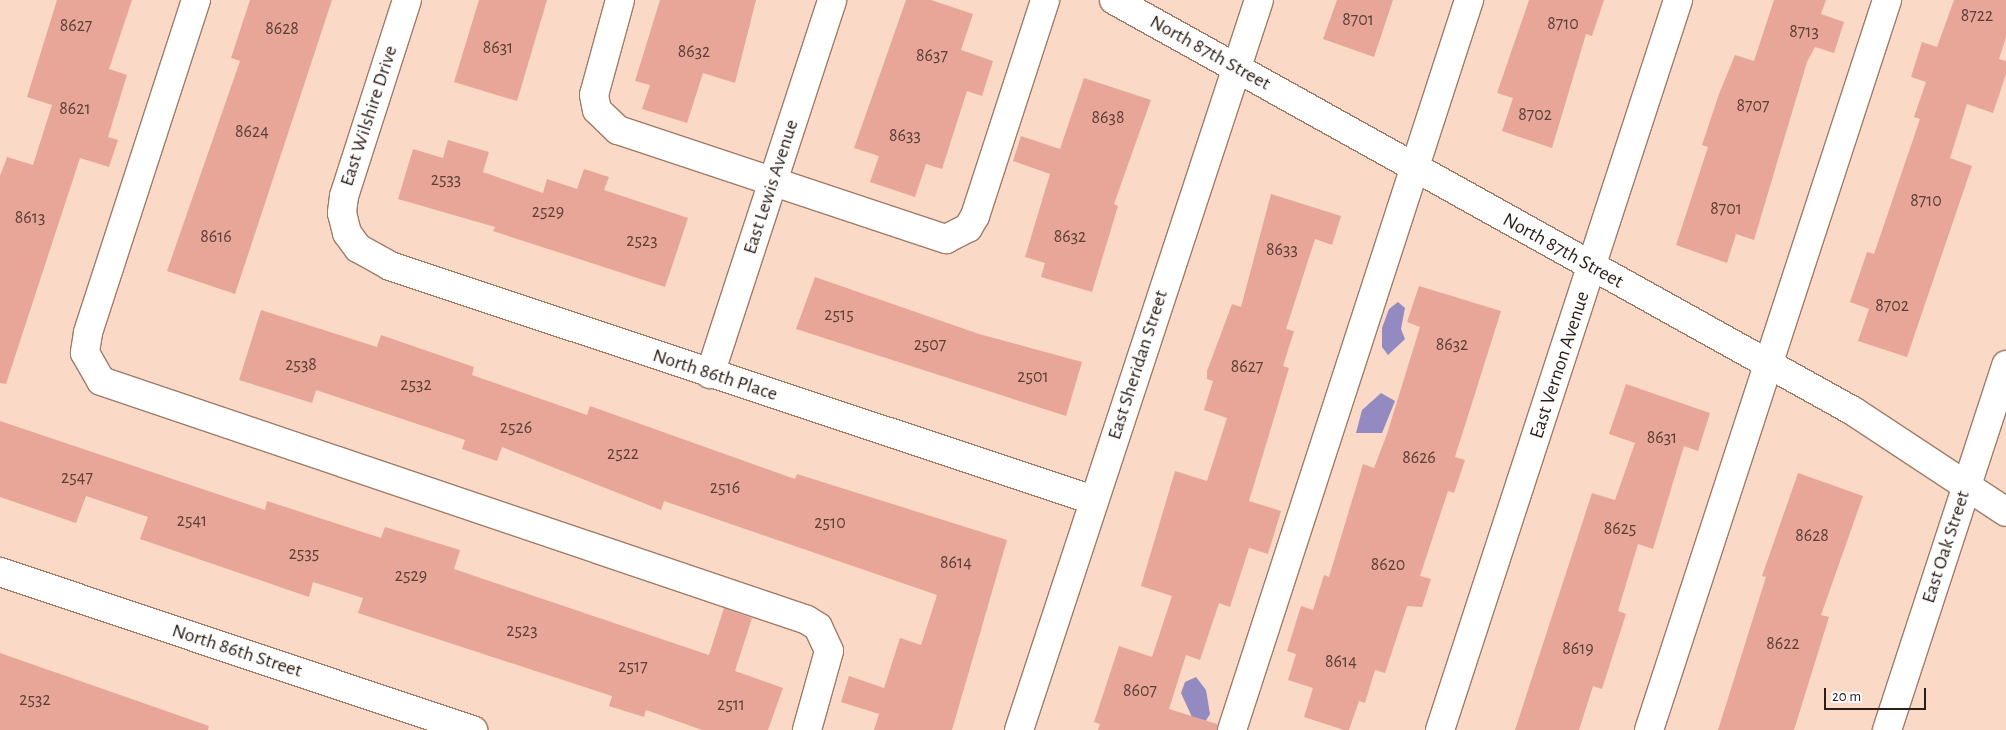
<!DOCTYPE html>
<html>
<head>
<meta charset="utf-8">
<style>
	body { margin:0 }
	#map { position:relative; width:2006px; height:730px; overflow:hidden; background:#fad9c7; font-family:"Alegreya Sans",sans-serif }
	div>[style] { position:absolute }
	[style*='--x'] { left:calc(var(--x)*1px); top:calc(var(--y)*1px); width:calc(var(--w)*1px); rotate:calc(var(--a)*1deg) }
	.water>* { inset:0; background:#928ac1 }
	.building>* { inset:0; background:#e8a699 }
	.roads { filter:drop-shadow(1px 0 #a07c67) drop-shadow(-1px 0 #a07c67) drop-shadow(0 1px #a07c67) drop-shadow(0 -1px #a07c67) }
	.minor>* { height:28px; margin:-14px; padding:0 14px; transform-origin:14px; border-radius:14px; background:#fff }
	span { translate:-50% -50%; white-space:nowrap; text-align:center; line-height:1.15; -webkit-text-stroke:4.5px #fff; paint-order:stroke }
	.number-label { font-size:18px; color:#5b4037 }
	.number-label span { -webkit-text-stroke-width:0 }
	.street-label { font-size:20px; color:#2c1e16 }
	.scale { position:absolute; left:1824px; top:688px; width:102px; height:22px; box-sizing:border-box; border:2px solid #2c1e16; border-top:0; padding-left:6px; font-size:15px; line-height:18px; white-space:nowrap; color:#2c1e16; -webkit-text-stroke:4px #fff; paint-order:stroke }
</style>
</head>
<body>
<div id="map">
	<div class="water">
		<i style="clip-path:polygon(1398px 302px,1405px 308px,1401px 329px,1405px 339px,1388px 355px,1382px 347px,1382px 328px,1389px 309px)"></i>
		<i style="clip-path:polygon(1381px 393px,1395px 401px,1382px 433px,1356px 433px,1362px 410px)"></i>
		<i style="clip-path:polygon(1196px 677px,1206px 690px,1210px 714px,1205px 722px,1192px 717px,1181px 693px,1185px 682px)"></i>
	</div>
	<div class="building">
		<i style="clip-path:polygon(57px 0,132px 0,109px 69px,127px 75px,108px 137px,118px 140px,109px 167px,80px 158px,6px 384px,0 383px,0 176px,7px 157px,33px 165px,52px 105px,27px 97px)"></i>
		<i style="clip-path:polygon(250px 0,332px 0,235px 294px,167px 271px,240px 61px,231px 58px)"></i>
		<i style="clip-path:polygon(479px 0,547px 0,517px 101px,454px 82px)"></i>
		<i style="clip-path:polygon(660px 0,756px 0,735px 83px,703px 73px,687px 123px,642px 109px,650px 85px,635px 81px)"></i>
		<i style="clip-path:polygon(906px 0,931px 0,973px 14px,961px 50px,993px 61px,982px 96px,967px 91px,942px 169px,926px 164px,915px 197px,870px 182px,879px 156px,854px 148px)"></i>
		<i style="clip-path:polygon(1337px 0,1393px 0,1374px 57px,1323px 39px)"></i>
		<i style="clip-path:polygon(1529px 0,1604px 0,1592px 36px,1586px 34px,1552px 148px,1502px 131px,1513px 98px,1497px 93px)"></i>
		<i style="clip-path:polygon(1774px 0,1826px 0,1821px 14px,1844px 22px,1834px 53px,1815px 47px,1807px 62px,1754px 240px,1736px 234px,1727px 263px,1676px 245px,1708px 147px,1702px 145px,1719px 94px,1735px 55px,1754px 61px)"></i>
		<i style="clip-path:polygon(1954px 0,2006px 0,2006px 37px,1999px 59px,2006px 61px,2006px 74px,1993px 113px,1967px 104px,1950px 158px,1972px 166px,1907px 357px,1858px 341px,1869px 309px,1850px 302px,1867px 252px,1874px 254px,1920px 119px,1914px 117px,1926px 82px,1911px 77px,1922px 42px,1937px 47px)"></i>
		<i style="clip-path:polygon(1084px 78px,1151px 100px,1114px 204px,1118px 206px,1092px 292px,1041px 277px,1045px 263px,1025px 257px,1050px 174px,1013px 161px,1021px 136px,1060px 149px)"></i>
		<i style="clip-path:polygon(448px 140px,489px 152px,483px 172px,543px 193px,547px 179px,577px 189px,584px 169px,609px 177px,604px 190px,688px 218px,665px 287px,493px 231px,495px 227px,398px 199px,413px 149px,443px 158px)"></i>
		<i style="clip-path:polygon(1271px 194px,1341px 216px,1332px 245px,1315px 239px,1286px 329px,1294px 331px,1283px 366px,1289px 368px,1249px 501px,1281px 511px,1268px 554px,1249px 548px,1230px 607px,1219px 603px,1200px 660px,1186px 655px,1169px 709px,1217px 724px,1217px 730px,1098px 730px,1100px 724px,1094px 722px,1119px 646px,1152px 657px,1172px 596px,1141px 586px,1175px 471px,1207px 481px,1227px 418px,1204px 410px,1213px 381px,1207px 379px,1207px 371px,1232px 304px,1241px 307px)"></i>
		<i style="clip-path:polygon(815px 277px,979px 334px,1082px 362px,1066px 416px,796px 329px)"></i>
		<i style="clip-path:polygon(1419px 286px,1501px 311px,1455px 457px,1465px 460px,1454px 493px,1448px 491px,1420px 576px,1431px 579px,1422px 607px,1407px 606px,1385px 673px,1375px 670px,1365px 703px,1359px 701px,1349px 730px,1344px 730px,1304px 717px,1313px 688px,1288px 680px,1296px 654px,1287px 651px,1301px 606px,1313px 610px,1324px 575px,1329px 577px,1363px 464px,1374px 468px,1387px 434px,1420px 327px,1407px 322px)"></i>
		<i style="clip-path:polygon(261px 310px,377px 347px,381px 335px,474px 367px,472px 375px,587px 415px,590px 406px,795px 479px,797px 474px,1007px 540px,952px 730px,874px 730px,879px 714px,841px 702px,849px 676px,884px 688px,900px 638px,921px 645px,937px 595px,664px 501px,661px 510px,502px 447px,497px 461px,462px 449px,465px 440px,316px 390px,312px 403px,239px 380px)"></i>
		<i style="clip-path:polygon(1626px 384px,1710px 413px,1698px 451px,1684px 446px,1653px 549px,1638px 544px,1618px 611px,1626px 614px,1602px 689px,1593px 686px,1579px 730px,1515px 730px,1592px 493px,1615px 500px,1635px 443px,1609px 434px)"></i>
		<i style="clip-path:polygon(0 421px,265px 510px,267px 501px,381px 538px,385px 527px,460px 550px,454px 569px,709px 655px,724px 608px,752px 618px,735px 671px,783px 688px,768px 730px,702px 730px,646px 710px,644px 717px,609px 706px,612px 696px,358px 613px,363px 598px,313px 582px,309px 597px,140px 539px,148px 517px,86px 496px,76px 523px,0 497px)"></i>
		<i style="clip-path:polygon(1798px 473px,1863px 496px,1821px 615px,1829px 617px,1794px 730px,1718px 730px,1766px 577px,1762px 576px)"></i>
		<i style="clip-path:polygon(0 653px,209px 726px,208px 730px,0 730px)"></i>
	</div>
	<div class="roads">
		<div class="minor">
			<i style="--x:196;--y:0;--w:350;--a:108"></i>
			<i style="--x:88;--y:333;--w:20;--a:99"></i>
			<i style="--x:85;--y:353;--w:32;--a:60"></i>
			<i style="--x:101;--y:381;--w:745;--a:18.7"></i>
			<i style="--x:807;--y:620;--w:13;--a:32"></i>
			<i style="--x:818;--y:627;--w:26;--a:65"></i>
			<i style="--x:829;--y:651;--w:82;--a:105.6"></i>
			<i style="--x:407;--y:0;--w:206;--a:107.8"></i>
			<i style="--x:344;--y:196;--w:17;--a:97"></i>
			<i style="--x:342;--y:213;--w:21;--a:76"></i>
			<i style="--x:347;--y:233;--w:19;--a:54"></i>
			<i style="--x:358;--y:248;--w:37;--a:29"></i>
			<i style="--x:390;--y:266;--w:741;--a:18.41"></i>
			<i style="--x:620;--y:0;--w:98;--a:105.3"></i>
			<i style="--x:594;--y:95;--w:15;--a:79"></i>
			<i style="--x:597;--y:110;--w:29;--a:44"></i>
			<i style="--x:618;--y:130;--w:346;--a:18.4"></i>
			<i style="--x:946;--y:239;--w:25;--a:-27"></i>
			<i style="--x:968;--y:228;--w:14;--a:-60"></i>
			<i style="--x:975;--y:216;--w:227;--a:-72"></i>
			<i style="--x:1114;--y:0;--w:846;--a:29.08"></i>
			<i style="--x:1853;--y:411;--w:183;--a:33.4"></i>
			<i style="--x:710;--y:374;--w:393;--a:-71.9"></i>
			<i style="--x:0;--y:572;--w:499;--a:18.5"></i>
			<i style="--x:1019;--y:730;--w:768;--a:-71.8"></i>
			<i style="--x:1232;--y:730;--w:768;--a:-72.01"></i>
			<i style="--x:1440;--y:730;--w:768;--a:-71.94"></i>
			<i style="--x:1649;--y:730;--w:768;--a:-71.94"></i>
			<i style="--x:1887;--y:730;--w:384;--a:-71.9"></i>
		</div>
	</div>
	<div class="number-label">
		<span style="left:1977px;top:16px">8722</span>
		<span style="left:1358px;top:20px">8701</span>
		<span style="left:1563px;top:24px">8710</span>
		<span style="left:76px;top:26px">8627</span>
		<span style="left:282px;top:29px">8628</span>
		<span style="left:1804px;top:32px">8713</span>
		<span style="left:498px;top:48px">8631</span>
		<span style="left:694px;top:52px">8632</span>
		<span style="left:932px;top:56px">8637</span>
		<span style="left:1753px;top:106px">8707</span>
		<span style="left:75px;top:109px">8621</span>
		<span style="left:1535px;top:115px">8702</span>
		<span style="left:1108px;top:118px">8638</span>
		<span style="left:252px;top:132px">8624</span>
		<span style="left:905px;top:136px">8633</span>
		<span style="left:446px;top:180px">2533</span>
		<span style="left:1926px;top:201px">8710</span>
		<span style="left:1726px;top:209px">8701</span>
		<span style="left:548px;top:212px">2529</span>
		<span style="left:30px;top:218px">8613</span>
		<span style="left:216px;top:237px">8616</span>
		<span style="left:1070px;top:237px">8632</span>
		<span style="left:642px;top:241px">2523</span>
		<span style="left:1282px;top:250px">8633</span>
		<span style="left:1892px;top:306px">8702</span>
		<span style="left:839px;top:315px">2515</span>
		<span style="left:930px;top:345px">2507</span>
		<span style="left:1452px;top:345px">8632</span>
		<span style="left:301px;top:365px">2538</span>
		<span style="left:1247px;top:367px">8627</span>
		<span style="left:1033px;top:377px">2501</span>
		<span style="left:416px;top:385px">2532</span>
		<span style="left:516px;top:428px">2526</span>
		<span style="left:1662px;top:438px">8631</span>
		<span style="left:623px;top:454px">2522</span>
		<span style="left:1419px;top:458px">8626</span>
		<span style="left:77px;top:478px">2547</span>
		<span style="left:725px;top:488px">2516</span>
		<span style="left:192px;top:521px">2541</span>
		<span style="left:830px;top:523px">2510</span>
		<span style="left:1620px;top:529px">8625</span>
		<span style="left:1812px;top:536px">8628</span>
		<span style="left:304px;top:554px">2535</span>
		<span style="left:956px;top:563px">8614</span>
		<span style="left:1388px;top:565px">8620</span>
		<span style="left:411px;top:576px">2529</span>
		<span style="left:522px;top:631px">2523</span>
		<span style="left:1783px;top:644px">8622</span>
		<span style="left:1578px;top:649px">8619</span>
		<span style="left:1341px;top:662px">8614</span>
		<span style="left:633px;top:667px">2517</span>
		<span style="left:1140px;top:691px">8607</span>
		<span style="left:35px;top:700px">2532</span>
		<span style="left:731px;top:705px">2511</span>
	</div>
	<div class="street-label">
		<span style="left:1210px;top:53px;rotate:29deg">North 87th Street</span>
		<span style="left:369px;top:116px;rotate:-72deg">East Wilshire Drive</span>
		<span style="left:771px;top:187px;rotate:-72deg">East Lewis Avenue</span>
		<span style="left:1563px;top:251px;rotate:29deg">North 87th Street</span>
		<span style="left:1138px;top:365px;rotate:-72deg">East Sheridan Street</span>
		<span style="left:1560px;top:365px;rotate:-72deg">East Vernon Avenue</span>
		<span style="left:715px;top:375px;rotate:18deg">North 86th Place</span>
		<span style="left:1946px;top:547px;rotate:-72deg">East Oak Street</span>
		<span style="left:237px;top:651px;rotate:18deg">North 86th Street</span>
	</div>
	<div class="scale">20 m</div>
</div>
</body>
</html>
